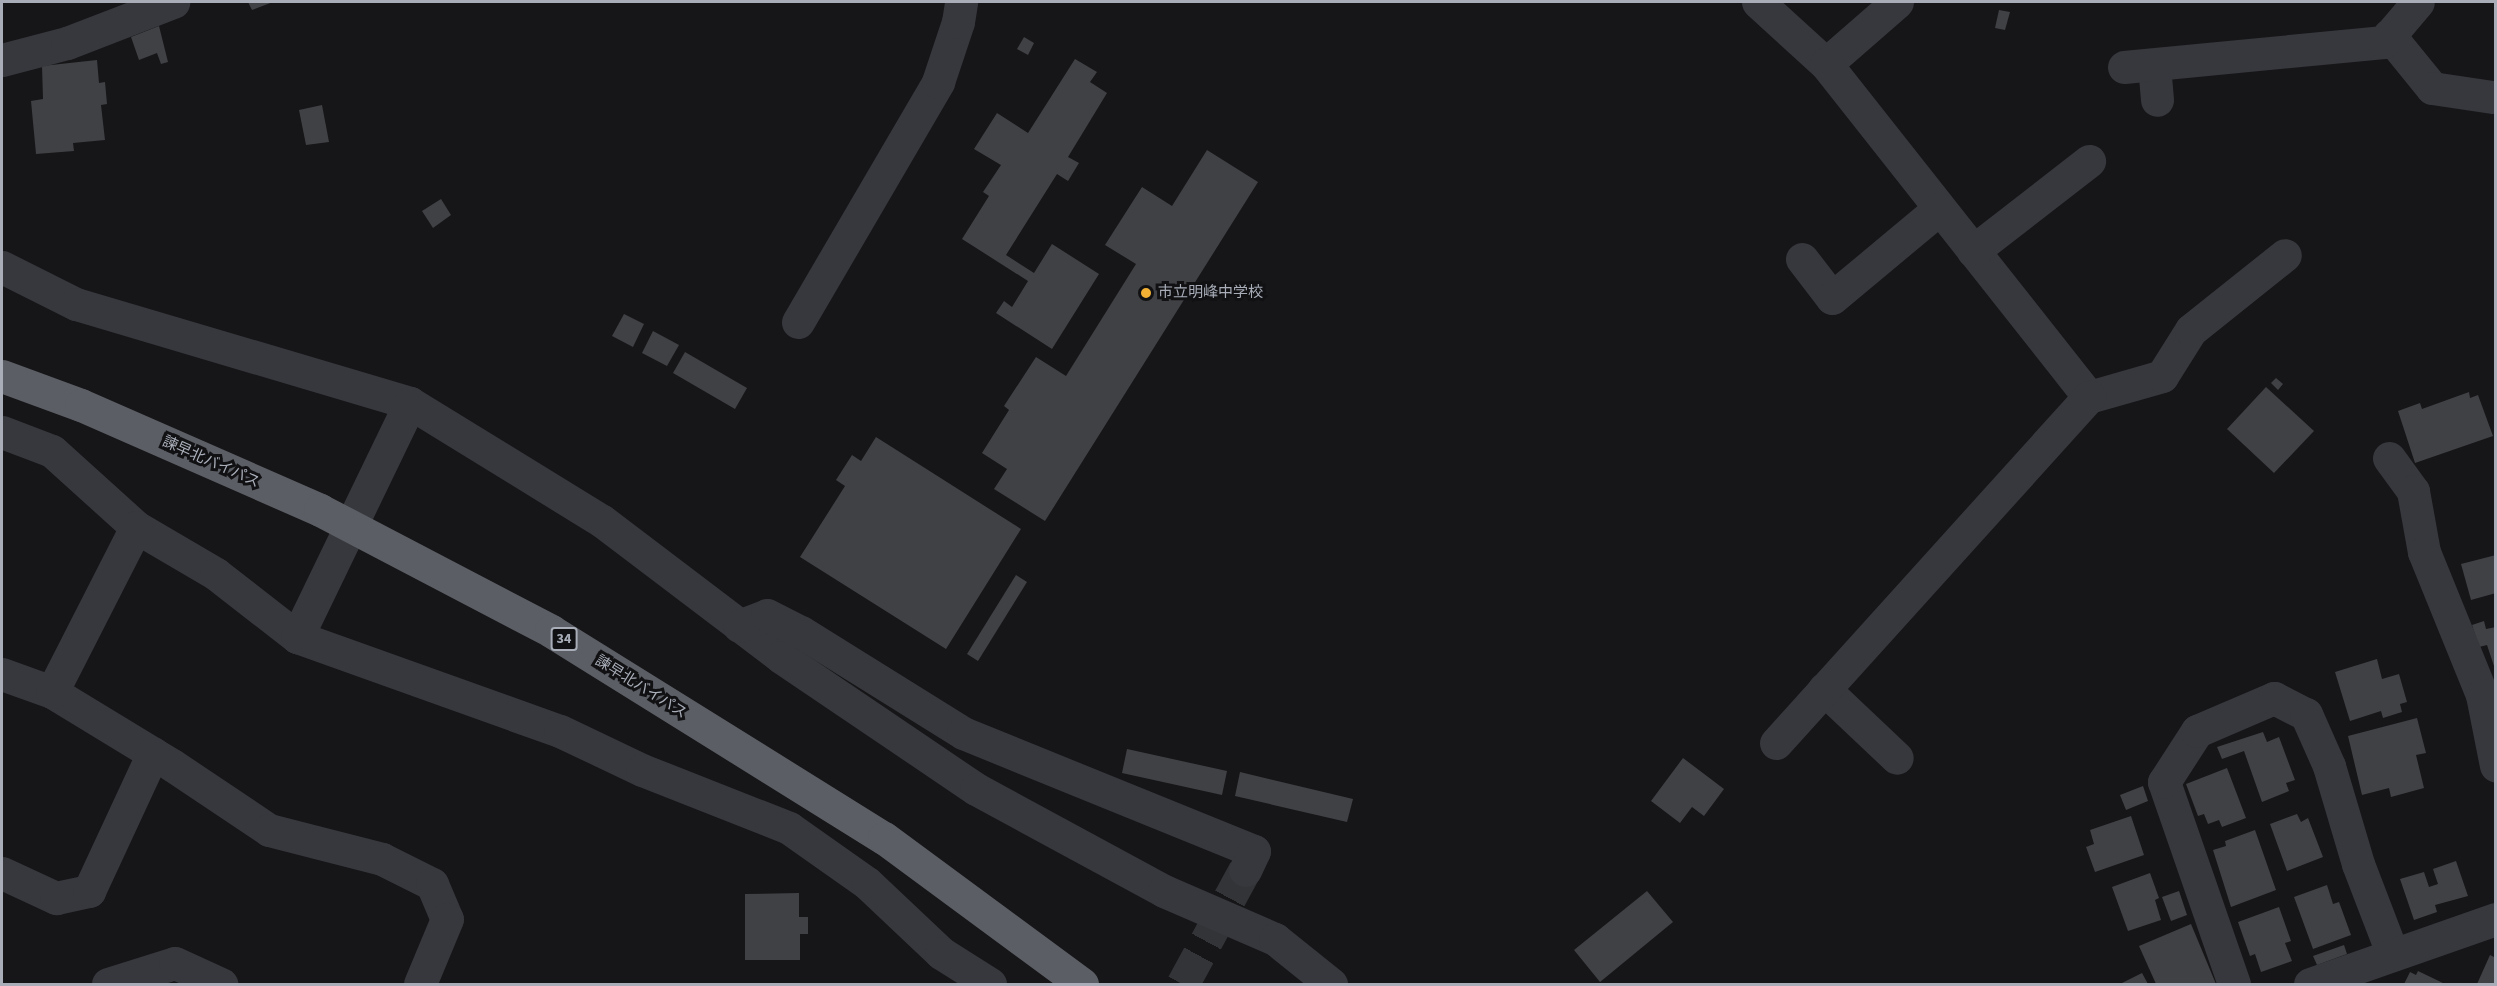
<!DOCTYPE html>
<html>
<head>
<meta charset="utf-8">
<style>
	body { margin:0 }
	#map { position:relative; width:2497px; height:986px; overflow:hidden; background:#161618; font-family:"Source Sans 3","Noto Sans JP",sans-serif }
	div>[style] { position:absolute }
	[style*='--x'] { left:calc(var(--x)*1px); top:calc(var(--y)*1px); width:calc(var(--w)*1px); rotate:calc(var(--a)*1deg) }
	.building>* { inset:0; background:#404145 }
	.minor-tunnel>* { height:33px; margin-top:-16.5px; transform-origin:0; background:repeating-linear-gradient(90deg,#333438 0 33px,transparent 0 49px) }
	.minor>* { height:33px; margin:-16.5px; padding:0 16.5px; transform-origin:16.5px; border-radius:16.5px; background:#37383d }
	.trunk>* { height:33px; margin:-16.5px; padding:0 16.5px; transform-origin:16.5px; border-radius:16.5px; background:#5b5e65 }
	.dots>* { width:16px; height:16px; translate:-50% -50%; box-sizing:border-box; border:3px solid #111113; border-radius:50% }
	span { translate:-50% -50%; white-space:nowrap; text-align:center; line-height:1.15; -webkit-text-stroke:6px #111113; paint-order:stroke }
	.shield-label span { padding:2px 4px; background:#111113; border:2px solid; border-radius:4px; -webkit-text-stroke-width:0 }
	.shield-label { font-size:14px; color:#a8adb8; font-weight:700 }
	.poi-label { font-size:15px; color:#a8adb8 }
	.left { translate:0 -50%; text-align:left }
	.street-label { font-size:15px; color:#a8adb8 }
	.frame { position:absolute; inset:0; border:3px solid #a8adb8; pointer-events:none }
</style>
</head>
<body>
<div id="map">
	<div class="building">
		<i style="clip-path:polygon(248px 2px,273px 2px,252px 10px)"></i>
		<i style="clip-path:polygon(1999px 10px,2010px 12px,2005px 30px,1995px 28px)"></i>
		<i style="clip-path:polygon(159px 26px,168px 62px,161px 64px,157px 53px,139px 60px,131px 37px)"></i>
		<i style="clip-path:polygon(1024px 37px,1034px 43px,1028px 55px,1017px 49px)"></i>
		<i style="clip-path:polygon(1075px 59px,1097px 72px,1090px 82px,1107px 93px,1068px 157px,1079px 163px,1068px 181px,1057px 174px,1006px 255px,1034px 273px,1052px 244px,1099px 274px,1052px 349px,996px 313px,1004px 301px,1012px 307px,1028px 281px,962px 239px,989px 196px,983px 192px,1001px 165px,974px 149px,997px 113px,1028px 133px)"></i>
		<i style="clip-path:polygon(97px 60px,99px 83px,105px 82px,107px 104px,101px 105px,105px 140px,73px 143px,74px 151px,36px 154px,31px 101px,43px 99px,42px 66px)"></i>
		<i style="clip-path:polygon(322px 105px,329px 142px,306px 145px,299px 110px)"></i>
		<i style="clip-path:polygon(1207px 150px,1258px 182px,1045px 521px,994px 489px,1007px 469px,982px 453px,1009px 410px,1004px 406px,1036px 357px,1066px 376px,1136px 264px,1105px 245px,1142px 187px,1172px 206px)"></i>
		<i style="clip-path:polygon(441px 199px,451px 215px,433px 228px,422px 211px)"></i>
		<i style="clip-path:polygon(624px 314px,644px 324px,633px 347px,612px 336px)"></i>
		<i style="clip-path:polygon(653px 331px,679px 345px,667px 366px,642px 353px)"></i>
		<i style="clip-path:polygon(685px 352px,747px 388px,735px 409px,673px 373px)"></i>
		<i style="clip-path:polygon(2276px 378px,2283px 384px,2278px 390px,2271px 383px)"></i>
		<i style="clip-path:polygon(2266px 387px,2314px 431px,2274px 473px,2227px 429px)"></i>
		<i style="clip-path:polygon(2469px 392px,2470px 398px,2478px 395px,2493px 436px,2415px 463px,2398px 411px,2420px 403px,2422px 409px)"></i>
		<i style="clip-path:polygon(876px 437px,1021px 529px,946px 649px,800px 557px,845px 486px,836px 480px,852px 455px,861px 461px)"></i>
		<i style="clip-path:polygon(2496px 555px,2496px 593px,2471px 600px,2461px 564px)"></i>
		<i style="clip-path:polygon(1016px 575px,1027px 582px,978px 661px,967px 654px)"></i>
		<i style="clip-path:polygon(2484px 621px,2486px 629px,2496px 627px,2496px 672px,2487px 645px,2479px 647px,2472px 625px)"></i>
		<i style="clip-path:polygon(2377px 659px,2382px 679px,2399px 674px,2407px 702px,2400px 704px,2402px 712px,2383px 718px,2381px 711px,2350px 721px,2335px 672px)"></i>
		<i style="clip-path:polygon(2417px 718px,2426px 753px,2416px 755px,2424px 788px,2391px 797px,2389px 788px,2362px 795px,2348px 736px)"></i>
		<i style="clip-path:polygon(2263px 732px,2267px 742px,2279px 737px,2295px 780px,2286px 783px,2289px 791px,2262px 802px,2244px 751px,2222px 759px,2217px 747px)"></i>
		<i style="clip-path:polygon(1127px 749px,1227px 771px,1222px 795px,1122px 773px)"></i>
		<i style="clip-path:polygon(1683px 758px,1724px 789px,1704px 816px,1692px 807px,1680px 823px,1651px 801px)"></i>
		<i style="clip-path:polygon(2227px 768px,2246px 818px,2222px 827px,2219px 820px,2208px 824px,2204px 814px,2198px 816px,2186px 784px)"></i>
		<i style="clip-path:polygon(1240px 772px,1353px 799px,1347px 822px,1235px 796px)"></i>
		<i style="clip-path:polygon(2143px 786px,2148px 801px,2126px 810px,2120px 795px)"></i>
		<i style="clip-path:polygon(2297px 814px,2301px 822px,2308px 818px,2323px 857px,2287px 871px,2270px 824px)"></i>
		<i style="clip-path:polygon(2131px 816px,2144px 855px,2095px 872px,2086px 847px,2094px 844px,2090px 830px)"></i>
		<i style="clip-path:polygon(2255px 830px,2276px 890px,2231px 907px,2213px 850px,2226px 846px,2225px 841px)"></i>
		<i style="clip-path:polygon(2456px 861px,2468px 896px,2435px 905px,2437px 912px,2414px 920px,2400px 879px,2424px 872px,2429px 887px,2438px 884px,2433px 869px)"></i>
		<i style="clip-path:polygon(2150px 873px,2159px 898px,2155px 900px,2161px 920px,2128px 931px,2112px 887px)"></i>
		<i style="clip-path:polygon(2327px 885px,2333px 904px,2339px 902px,2351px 935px,2313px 949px,2294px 897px)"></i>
		<i style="clip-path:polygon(1647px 891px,1673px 922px,1600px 982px,1574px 950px)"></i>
		<i style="clip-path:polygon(2179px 891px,2187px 915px,2171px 921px,2162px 897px)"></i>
		<i style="clip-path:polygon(799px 893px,799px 917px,808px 917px,808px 934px,800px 934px,800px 960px,745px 960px,745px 894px)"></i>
		<i style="clip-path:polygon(2279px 907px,2291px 941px,2285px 943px,2292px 961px,2261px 972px,2255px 954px,2250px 956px,2238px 922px)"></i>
		<i style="clip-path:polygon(2191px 924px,2216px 984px,2156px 984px,2139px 946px)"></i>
		<i style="clip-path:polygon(2344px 945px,2347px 954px,2317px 965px,2313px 956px)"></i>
		<i style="clip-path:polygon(2490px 955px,2496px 958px,2496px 984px,2477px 984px)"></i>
		<i style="clip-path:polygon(2418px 971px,2445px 984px,2404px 984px,2410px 972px,2416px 975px)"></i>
		<i style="clip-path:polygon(2142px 973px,2148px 984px,2120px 984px)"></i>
	</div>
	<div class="minor-tunnel">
		<i style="--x:1183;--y:984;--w:130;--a:-61.5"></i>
	</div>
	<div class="minor">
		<i style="--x:1758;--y:2;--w:92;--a:42.4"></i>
		<i style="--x:1897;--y:2;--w:94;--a:138.9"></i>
		<i style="--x:1826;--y:64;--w:424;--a:51.7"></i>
		<i style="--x:2089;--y:397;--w:76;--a:-16"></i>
		<i style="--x:2162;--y:376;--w:54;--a:-57.8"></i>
		<i style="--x:2191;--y:330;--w:120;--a:-38.6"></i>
		<i style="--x:2389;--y:35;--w:68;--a:50.9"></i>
		<i style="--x:2432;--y:88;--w:61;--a:8.5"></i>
		<i style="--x:2;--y:60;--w:67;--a:-14.7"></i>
		<i style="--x:67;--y:43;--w:114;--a:-21.1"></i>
		<i style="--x:2154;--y:65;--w:35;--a:85"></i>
		<i style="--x:2124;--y:67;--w:261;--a:-5.5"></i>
		<i style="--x:2384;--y:42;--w:52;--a:-49.6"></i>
		<i style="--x:1973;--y:251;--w:147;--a:-37.8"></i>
		<i style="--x:1802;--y:259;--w:49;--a:52.4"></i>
		<i style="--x:1832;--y:298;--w:139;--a:-39.8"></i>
		<i style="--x:2;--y:267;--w:83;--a:26.6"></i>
		<i style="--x:76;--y:304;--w:348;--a:16.5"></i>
		<i style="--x:410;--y:403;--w:225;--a:31.6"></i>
		<i style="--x:602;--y:521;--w:225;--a:37.2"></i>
		<i style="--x:781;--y:657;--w:235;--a:34.1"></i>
		<i style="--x:976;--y:789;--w:214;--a:28.5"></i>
		<i style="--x:1164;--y:891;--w:121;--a:23.4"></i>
		<i style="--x:1275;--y:939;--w:72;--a:38.8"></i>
		<i style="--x:798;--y:322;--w:278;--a:-59.7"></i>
		<i style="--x:938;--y:82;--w:63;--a:-71.6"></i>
		<i style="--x:958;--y:22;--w:20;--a:-81"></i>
		<i style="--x:2;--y:432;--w:53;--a:20.8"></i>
		<i style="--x:52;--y:451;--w:113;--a:42.1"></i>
		<i style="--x:136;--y:527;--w:93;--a:30.4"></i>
		<i style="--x:216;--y:574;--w:103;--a:37.9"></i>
		<i style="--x:297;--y:637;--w:279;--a:19.7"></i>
		<i style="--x:560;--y:731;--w:91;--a:25.4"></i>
		<i style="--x:642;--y:770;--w:158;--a:21.5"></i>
		<i style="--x:789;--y:828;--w:95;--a:35.2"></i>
		<i style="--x:867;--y:883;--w:102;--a:43.4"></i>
		<i style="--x:941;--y:953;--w:58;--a:32.3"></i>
		<i style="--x:2389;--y:458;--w:41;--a:54"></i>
		<i style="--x:2413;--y:491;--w:62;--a:79.8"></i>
		<i style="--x:2424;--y:552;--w:154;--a:67.9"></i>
		<i style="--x:2482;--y:695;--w:72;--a:78.8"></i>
		<i style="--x:739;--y:626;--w:30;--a:-21"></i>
		<i style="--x:767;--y:615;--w:38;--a:27"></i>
		<i style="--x:801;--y:632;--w:191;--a:31.9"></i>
		<i style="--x:963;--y:733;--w:314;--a:22.1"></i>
		<i style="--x:1254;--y:851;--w:21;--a:115"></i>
		<i style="--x:297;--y:637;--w:260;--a:-64.2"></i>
		<i style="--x:2;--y:674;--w:53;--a:19.8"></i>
		<i style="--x:52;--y:692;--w:140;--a:31.3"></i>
		<i style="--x:172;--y:765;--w:117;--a:33.8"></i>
		<i style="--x:269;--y:830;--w:117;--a:14.4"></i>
		<i style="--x:382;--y:859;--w:56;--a:26.6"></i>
		<i style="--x:432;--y:884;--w:38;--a:67"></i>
		<i style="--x:447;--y:919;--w:70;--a:112.6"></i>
		<i style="--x:1824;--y:689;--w:100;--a:43.4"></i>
		<i style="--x:52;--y:692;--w:185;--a:-63"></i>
		<i style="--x:1776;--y:743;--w:467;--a:-47.9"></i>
		<i style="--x:2;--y:873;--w:60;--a:24.8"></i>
		<i style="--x:56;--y:898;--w:34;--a:-12"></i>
		<i style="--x:89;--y:891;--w:152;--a:-65.1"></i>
		<i style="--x:108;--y:984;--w:70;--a:-17.4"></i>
		<i style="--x:175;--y:963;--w:51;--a:24.5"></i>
		<i style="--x:2234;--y:984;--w:214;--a:-109.1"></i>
		<i style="--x:2164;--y:782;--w:61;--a:-57.1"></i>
		<i style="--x:2197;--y:731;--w:84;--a:-23.2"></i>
		<i style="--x:2274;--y:698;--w:36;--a:27"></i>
		<i style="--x:2306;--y:714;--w:57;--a:66.1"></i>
		<i style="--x:2329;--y:766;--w:102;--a:73.5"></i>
		<i style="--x:2358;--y:864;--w:97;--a:69"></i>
		<i style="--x:2310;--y:984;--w:197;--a:-19.3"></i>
	</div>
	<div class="trunk">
		<i style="--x:2;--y:376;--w:84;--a:20.2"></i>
		<i style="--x:81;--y:405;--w:261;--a:23.7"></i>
		<i style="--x:320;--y:510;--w:261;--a:27.6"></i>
		<i style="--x:551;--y:631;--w:392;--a:31.9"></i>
		<i style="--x:884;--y:838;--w:246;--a:36.4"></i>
	</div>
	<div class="dots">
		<i style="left:1146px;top:293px;background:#f2b134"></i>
	</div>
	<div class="shield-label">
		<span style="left:564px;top:639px">34</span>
	</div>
	<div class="poi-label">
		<span class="left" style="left:1158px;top:293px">市立明峰中学校</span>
	</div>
	<div class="street-label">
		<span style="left:211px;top:462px;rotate:24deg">諫早北バイパス</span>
		<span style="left:641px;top:687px;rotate:32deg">諫早北バイパス</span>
	</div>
	<div class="frame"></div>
</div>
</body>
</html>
